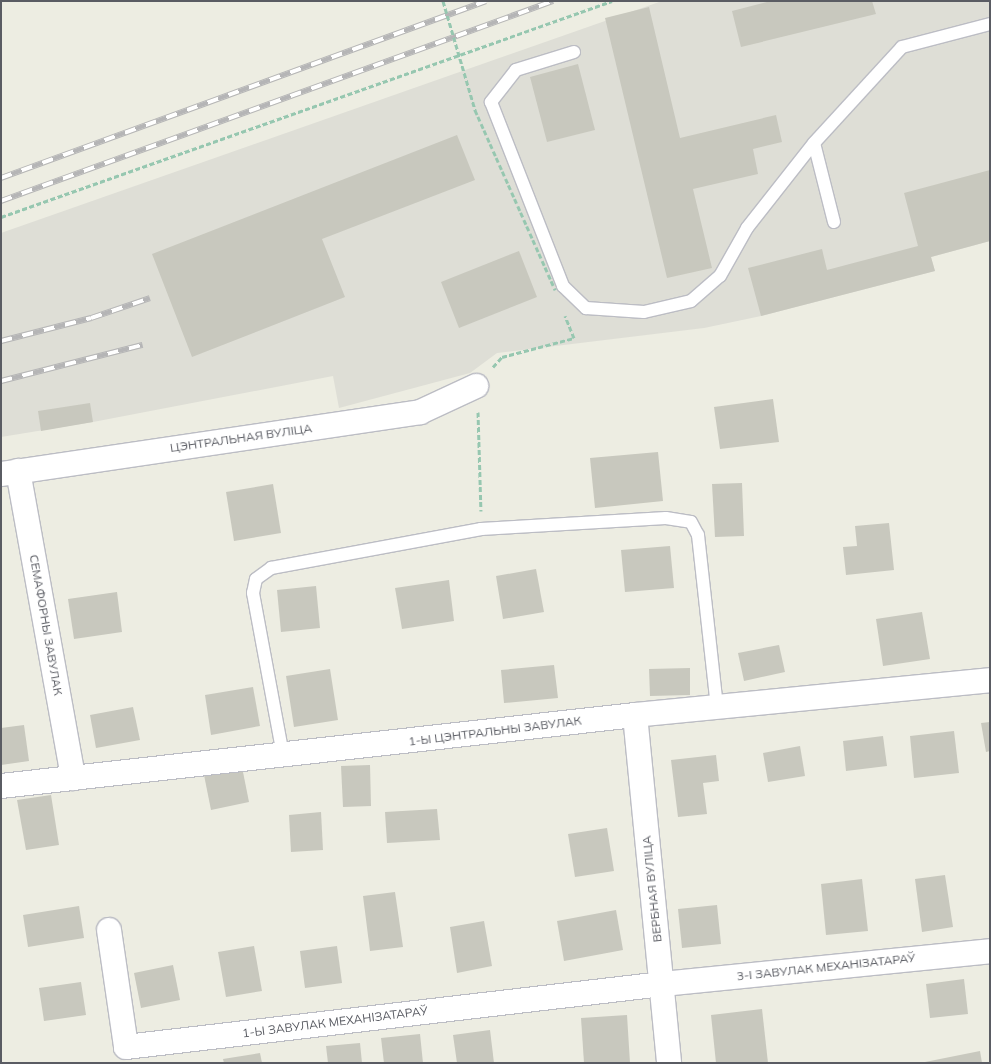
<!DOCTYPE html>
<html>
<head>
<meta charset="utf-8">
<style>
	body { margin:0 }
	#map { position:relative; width:991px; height:1064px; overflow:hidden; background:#edede2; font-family:Mulish,sans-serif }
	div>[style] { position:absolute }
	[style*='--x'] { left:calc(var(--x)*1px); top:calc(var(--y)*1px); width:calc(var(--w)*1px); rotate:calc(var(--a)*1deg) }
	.industrial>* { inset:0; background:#deded6 }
	.building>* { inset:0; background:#c8c8be }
	.path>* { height:3px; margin-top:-1.5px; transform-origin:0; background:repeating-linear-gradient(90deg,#96c7b0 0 5px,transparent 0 7.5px) }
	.roads { filter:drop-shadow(1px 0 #bcbdc4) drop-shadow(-1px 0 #bcbdc4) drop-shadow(0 1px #bcbdc4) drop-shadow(0 -1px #bcbdc4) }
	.lane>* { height:12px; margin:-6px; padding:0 6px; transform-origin:6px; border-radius:6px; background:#fff }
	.street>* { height:24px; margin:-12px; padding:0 12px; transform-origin:12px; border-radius:12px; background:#fff }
	.rail>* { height:5.5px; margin-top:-2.75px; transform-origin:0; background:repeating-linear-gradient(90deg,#fff 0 11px,#b5b5b6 0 22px); box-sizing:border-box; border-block:1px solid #b5b5b6 }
	.path-bridge>* { height:3px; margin-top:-1.5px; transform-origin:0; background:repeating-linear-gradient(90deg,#96c7b0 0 5px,transparent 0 7.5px) }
	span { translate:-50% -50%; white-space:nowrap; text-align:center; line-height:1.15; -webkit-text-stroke:4px #fff; paint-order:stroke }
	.street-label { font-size:12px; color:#5a5c63 }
	.frame { position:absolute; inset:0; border:2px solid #5a5c63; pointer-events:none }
</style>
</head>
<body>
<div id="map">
	<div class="industrial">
		<i style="clip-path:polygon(662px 1px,990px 1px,990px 241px,931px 257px,935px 271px,761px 316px,704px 328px,497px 353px,470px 373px,339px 408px,333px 376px,93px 422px,1px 437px,1px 233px)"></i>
	</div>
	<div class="building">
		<i style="clip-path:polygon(771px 1px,872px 1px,876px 14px,741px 47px,732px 11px)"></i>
		<i style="clip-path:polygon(649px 7px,680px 138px,776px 115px,782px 142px,753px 149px,758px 174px,693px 189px,712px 268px,667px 278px,605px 18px)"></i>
		<i style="clip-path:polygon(578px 64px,595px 130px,547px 142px,530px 77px)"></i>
		<i style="clip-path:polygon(457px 135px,475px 180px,322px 239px,345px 297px,192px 357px,152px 254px)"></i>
		<i style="clip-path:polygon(990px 170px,990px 241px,931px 257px,935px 271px,761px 316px,748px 268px,822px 249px,827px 270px,918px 246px,904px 193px)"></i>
		<i style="clip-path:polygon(519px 251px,537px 297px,459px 328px,441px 282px)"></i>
		<i style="clip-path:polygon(773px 399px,779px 442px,720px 449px,714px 407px)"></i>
		<i style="clip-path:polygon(90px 403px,93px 422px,41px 431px,38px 411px)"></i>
		<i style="clip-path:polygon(658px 452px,663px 501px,595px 508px,590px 458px)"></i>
		<i style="clip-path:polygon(742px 483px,744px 536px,715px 537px,712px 484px)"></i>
		<i style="clip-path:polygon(273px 484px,281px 533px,234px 541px,226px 492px)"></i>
		<i style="clip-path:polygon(889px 523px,894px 570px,846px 575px,843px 547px,857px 546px,855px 526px)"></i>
		<i style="clip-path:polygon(670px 546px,674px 588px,625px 592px,621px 550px)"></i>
		<i style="clip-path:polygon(536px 569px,544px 612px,503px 619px,496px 576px)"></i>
		<i style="clip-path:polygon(449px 580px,454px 621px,402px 629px,395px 588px)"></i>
		<i style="clip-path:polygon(316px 586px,320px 628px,281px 632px,277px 590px)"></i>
		<i style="clip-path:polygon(117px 592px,122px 632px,74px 639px,68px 599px)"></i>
		<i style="clip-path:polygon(922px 612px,930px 659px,883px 666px,876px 619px)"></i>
		<i style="clip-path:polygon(779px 645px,785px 672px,744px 681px,738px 653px)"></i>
		<i style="clip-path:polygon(554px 665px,558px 698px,504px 703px,501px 670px)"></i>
		<i style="clip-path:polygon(690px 668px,690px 695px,650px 696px,649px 669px)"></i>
		<i style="clip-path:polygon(330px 669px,338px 720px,294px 727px,286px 676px)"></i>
		<i style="clip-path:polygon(253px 687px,260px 726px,211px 735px,205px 695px)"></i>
		<i style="clip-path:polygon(133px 707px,140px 740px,96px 748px,90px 715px)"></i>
		<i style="clip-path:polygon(990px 722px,990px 751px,986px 752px,981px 723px)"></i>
		<i style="clip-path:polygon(24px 725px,29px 761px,1px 765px,1px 728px)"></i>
		<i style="clip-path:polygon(954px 731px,959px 773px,914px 778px,910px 736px)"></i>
		<i style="clip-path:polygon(883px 736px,887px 766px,846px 771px,843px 741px)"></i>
		<i style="clip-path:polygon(800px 746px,805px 776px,768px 782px,763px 753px)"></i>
		<i style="clip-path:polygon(716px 755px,719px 781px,703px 783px,707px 814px,678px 817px,671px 760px)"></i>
		<i style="clip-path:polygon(370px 765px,371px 806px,343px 807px,341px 766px)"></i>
		<i style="clip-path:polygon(242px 767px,249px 802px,211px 810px,204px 775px)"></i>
		<i style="clip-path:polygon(51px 795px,59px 845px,26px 850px,17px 800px)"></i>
		<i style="clip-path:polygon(437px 809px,440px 840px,387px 843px,385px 812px)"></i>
		<i style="clip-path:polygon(321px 812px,323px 850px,291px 852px,289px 815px)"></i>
		<i style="clip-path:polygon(607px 828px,614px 871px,575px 877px,568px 834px)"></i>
		<i style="clip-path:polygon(945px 875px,953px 927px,922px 932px,915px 879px)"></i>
		<i style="clip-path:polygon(862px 879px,868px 931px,826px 935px,821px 884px)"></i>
		<i style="clip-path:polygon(395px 892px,403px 947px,370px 951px,363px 896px)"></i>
		<i style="clip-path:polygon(717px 905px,721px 944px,682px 948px,678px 909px)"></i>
		<i style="clip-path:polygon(79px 906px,84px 938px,28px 947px,23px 915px)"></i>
		<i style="clip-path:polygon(616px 910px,623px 950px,564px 961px,557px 921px)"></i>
		<i style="clip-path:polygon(484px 921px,492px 966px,457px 973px,450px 927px)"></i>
		<i style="clip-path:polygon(254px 946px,262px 991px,226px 997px,218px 952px)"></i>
		<i style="clip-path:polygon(337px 946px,342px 983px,305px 988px,300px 951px)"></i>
		<i style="clip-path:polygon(173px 965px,180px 1000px,141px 1008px,134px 973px)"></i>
		<i style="clip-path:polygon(964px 979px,968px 1014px,930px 1018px,926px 984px)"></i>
		<i style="clip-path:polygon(81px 982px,86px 1015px,44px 1021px,39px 988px)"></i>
		<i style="clip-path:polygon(762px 1009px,768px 1063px,716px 1063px,711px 1015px)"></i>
		<i style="clip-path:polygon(627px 1015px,630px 1063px,584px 1063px,581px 1018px)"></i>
		<i style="clip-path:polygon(490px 1030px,494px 1063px,457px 1063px,453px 1035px)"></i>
		<i style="clip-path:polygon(420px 1034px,423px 1063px,384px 1063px,381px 1038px)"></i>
		<i style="clip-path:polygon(360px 1043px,362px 1063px,328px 1063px,326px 1046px)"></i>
		<i style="clip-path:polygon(980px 1051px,982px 1063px,925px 1063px,925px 1062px)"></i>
		<i style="clip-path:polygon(260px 1053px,262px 1063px,224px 1063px,223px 1059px)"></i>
	</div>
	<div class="path">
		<i style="--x:1;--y:217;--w:648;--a:-19.47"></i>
		<i style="--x:493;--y:367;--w:13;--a:-48"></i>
		<i style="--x:502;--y:357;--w:74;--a:-14.8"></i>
		<i style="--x:574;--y:338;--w:24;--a:-112"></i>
		<i style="--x:478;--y:412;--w:99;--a:88.3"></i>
	</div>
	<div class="roads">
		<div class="lane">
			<i style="--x:574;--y:52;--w:61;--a:162.8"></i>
			<i style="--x:516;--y:70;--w:41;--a:128"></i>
			<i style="--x:491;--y:102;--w:198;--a:68.6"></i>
			<i style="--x:563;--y:286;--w:32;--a:44"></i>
			<i style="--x:586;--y:308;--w:58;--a:3.9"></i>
			<i style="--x:644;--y:312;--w:48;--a:-13.2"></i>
			<i style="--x:691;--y:301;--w:38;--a:-41"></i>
			<i style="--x:720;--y:276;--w:55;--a:-60.6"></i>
			<i style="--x:747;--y:228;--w:108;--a:-51.8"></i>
			<i style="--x:834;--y:222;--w:81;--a:-104.2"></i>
			<i style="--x:814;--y:143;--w:130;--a:-47.5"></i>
			<i style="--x:902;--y:47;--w:91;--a:-14.6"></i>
			<i style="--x:283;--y:755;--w:165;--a:-100.5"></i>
			<i style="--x:253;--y:593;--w:14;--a:-78"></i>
			<i style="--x:256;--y:579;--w:19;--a:-36"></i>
			<i style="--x:271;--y:568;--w:214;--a:-10.5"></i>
			<i style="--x:481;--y:529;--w:185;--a:-3.4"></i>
			<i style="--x:666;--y:518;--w:25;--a:9"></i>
			<i style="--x:691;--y:522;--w:15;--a:62"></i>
			<i style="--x:698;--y:535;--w:174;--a:83.7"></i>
		</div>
		<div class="street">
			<i style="--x:18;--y:471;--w:312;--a:79.8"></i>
			<i style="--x:1;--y:474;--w:424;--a:-8.4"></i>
			<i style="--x:420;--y:412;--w:62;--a:-24.9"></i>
			<i style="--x:635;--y:715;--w:350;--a:84.4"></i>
			<i style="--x:1;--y:786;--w:638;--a:-6.39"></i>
			<i style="--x:635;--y:715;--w:357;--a:-5.6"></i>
			<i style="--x:109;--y:930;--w:118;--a:81.7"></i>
			<i style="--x:126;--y:1047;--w:540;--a:-6.7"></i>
			<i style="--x:662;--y:984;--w:330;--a:-5.7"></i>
		</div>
	</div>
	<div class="rail">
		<i style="--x:1;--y:178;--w:516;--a:-20.05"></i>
		<i style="--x:1;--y:201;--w:587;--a:-19.92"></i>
		<i style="--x:1;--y:341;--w:93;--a:-14.3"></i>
		<i style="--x:91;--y:318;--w:62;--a:-18.7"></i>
		<i style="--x:1;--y:381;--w:146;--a:-14.3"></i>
	</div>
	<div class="path-bridge">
		<i style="--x:443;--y:1;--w:114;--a:73.6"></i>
		<i style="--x:475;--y:110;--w:197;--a:66"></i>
	</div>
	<div class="street-label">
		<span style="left:241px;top:438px;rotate:-8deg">ЦЭНТРАЛЬНАЯ ВУЛІЦА</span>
		<span style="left:46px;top:625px;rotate:80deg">СЕМАФОРНЫ ЗАВУЛАК</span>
		<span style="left:495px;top:731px;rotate:-7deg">1-Ы ЦЭНТРАЛЬНЫ ЗАВУЛАК</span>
		<span style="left:652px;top:889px;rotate:-96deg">ВЕРБНАЯ ВУЛІЦА</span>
		<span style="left:826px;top:967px;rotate:-6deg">3-І ЗАВУЛАК МЕХАНІЗАТАРАЎ</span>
		<span style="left:335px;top:1022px;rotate:-7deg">1-Ы ЗАВУЛАК МЕХАНІЗАТАРАЎ</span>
	</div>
	<div class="frame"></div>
</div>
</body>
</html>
